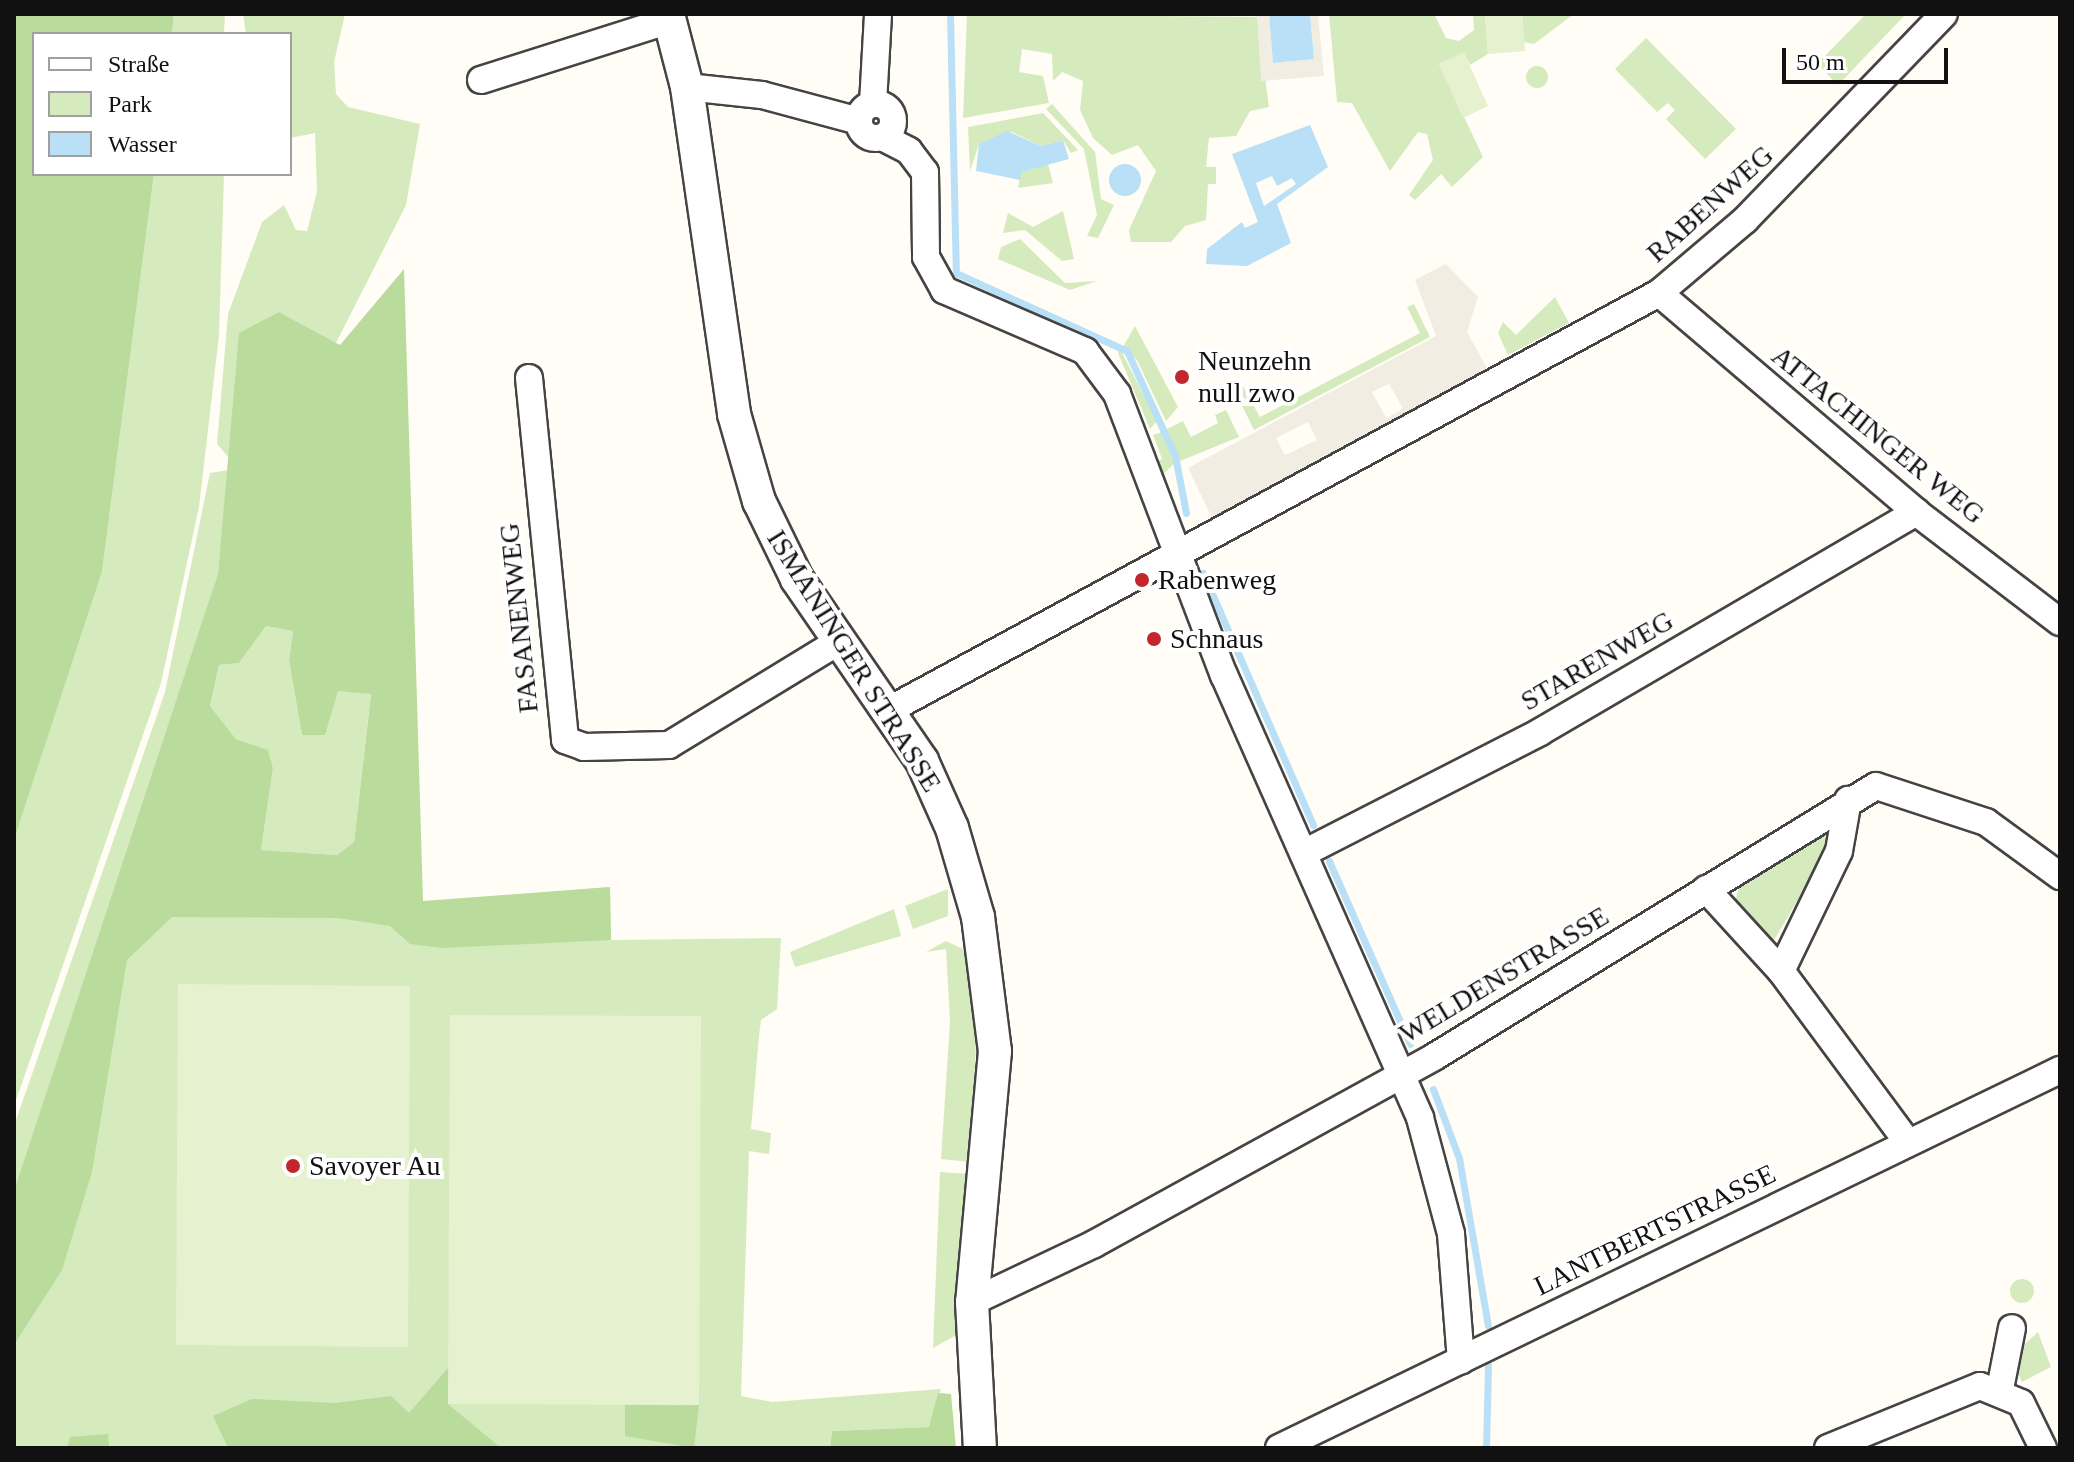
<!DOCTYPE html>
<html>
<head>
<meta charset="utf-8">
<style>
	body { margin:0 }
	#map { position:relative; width:2074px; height:1462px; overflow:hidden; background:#fffdf5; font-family:"Times New Roman",serif }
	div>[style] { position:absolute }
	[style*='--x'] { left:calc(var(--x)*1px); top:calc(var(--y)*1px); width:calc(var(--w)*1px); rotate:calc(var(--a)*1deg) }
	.green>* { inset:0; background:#d5ebbd }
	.round { border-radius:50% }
	.forest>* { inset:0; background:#b9dc9c }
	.pitch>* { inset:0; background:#e6f2cf }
	.plaza>* { inset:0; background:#f1ede2 }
	.water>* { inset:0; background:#b9e0f7 }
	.stream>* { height:7px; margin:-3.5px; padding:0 3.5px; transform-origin:3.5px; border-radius:3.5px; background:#b9e0f7 }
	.roads { filter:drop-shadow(2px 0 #444) drop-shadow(-2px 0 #444) drop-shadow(0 2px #444) drop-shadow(0 -2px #444) }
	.minor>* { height:26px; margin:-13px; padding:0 13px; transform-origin:13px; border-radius:13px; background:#fff }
	.minor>.ring { margin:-13px; padding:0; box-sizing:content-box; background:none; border:26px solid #fff; border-radius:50% }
	.tertiary>* { height:32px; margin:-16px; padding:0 16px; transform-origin:16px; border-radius:16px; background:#fff }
	.dots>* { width:22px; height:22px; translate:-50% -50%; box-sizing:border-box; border:4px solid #fff; border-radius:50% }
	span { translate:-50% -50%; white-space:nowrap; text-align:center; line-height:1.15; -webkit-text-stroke:8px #fff; paint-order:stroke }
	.street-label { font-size:28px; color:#111 }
	.poi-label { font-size:28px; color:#111 }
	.left { translate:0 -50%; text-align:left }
	.frame { position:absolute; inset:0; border:16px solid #111; pointer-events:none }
	.legend { position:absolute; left:32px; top:32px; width:260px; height:144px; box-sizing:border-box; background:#fff; border:2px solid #a0a0a0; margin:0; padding:10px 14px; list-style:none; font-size:24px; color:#111 }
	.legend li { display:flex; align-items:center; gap:16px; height:40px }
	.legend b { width:40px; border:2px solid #a0a0a0 }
	.scale { position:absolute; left:1782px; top:48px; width:166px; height:36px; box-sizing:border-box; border:4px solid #111; border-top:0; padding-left:10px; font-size:24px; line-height:28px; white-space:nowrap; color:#111; -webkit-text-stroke:6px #fff; paint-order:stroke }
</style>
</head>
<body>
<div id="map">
	<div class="green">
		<i style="clip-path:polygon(174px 14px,225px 14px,224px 34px,172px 34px)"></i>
		<i style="clip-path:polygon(243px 14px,345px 14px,334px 62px,336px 94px,348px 107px,420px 124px,406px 205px,336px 343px,279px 312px,230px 459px,217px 444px,228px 314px,262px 222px,284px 205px,296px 230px,307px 231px,317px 191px,315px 133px,290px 138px,290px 34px,246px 34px)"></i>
		<i style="clip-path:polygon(967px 14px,1257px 17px,1269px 107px,1250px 111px,1236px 136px,1209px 138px,1206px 167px,1216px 167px,1216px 184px,1208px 184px,1206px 220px,1185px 226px,1171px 242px,1131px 242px,1129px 230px,1156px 171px,1138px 145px,1112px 155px,1093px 138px,1080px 110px,1083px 81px,1062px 72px,1053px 81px,1052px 54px,1022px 49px,1019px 72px,1043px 76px,1049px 103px,963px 118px)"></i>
		<i style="clip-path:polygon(1329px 14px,1434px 14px,1446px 38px,1459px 41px,1474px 30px,1473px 14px,1485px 14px,1488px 54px,1470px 65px,1464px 53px,1439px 64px,1483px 157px,1452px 187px,1441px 174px,1415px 200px,1409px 195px,1433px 160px,1427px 134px,1418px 132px,1390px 171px,1352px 103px,1337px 102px)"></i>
		<i style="clip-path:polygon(1522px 14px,1574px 14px,1534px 44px,1524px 42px)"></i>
		<i style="clip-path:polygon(1866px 14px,1906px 14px,1838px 85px,1817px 64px)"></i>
		<i style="clip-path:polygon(1646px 38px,1736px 129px,1705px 159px,1666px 119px,1675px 110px,1668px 103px,1657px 112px,1615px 69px)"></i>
		<i class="round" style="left:1526px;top:66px;width:22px;height:22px"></i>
		<i style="clip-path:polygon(1052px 104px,1095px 152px,1101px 199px,1114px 205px,1098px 238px,1087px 236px,1097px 215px,1084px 149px,1046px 109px)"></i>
		<i style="clip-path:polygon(1043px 113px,1078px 150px,1071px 153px,1063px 140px,1041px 146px,1012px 132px,979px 144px,970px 171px,968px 127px)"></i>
		<i style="clip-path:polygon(1048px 164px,1053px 183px,1018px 188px,1021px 172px)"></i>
		<i style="clip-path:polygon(154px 174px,224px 174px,219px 335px,199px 507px,161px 683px,14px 1106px,14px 840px,102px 572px)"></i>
		<i style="clip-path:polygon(1063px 211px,1074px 259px,1062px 261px,1025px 230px,1003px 233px,1008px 213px,1033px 227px)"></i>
		<i style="clip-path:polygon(1020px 239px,1065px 283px,1097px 281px,1070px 290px,998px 259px,1001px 247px)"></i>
		<i style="clip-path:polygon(1555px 297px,1569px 323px,1508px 355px,1498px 333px,1503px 322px,1516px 335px)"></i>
		<i style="clip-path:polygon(1414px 304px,1430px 337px,1254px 430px,1233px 387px,1241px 383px,1260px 417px,1420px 333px,1407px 307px)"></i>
		<i style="clip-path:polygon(1135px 326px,1178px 407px,1166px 421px,1137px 360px,1123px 347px)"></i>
		<i style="clip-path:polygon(1120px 349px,1157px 421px,1150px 429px,1118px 353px)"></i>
		<i style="clip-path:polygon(1226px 410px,1239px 437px,1180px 461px,1165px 430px,1183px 421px,1191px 437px,1218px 423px,1215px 415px)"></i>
		<i style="clip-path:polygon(1162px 432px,1175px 463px,1158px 479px,1152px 464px,1162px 459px,1153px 435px)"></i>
		<i style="clip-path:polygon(229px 470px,218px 574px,128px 861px,423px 902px,610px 887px,611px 940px,781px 938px,777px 1009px,761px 1020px,759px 1036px,751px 1129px,771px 1133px,769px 1154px,749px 1151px,741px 1396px,772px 1402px,941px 1389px,929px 1427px,832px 1431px,830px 1448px,14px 1448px,14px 1126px,165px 692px,210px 473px)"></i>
		<i style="clip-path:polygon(266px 626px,293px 631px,289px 661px,302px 735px,338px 691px,371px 693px,354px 842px,337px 855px,261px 850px,273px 768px,268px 751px,236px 739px,210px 706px,219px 665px,239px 663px)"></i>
		<i style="clip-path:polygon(1825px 829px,1827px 850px,1770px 947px,1733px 908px,1741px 881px)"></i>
		<i style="clip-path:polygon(948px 889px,948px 916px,913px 929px,905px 906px)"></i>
		<i style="clip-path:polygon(894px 909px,901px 936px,795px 967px,790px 952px)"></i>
		<i style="clip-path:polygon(946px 941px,969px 952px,977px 1016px,971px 1162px,941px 1159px,950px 1022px,946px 949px,926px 952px)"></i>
		<i style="clip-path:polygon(940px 1172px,970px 1174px,958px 1334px,933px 1348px)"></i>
		<i class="round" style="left:2010px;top:1279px;width:24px;height:24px"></i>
		<i style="clip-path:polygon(2038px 1332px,2051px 1367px,2022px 1382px,2014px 1365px,2018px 1350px)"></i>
	</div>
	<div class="forest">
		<i style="clip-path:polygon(14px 14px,174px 14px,172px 34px,34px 34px,34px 174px,154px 174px,102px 572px,14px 840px)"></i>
		<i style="clip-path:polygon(evenodd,404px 269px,423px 901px,610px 887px,611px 940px,443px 948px,410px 944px,390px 926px,338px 918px,172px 917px,127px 960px,92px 1172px,62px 1270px,14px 1345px,14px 1191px,218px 574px,239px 333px,279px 312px,340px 345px,404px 269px,266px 626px,293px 631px,289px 661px,302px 735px,325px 735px,338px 691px,371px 694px,354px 842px,337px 855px,261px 850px,273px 768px,268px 750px,236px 739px,210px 706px,219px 665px,239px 663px,266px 626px)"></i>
		<i style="clip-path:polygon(449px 1367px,448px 1404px,501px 1448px,228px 1448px,213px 1416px,252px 1399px,335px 1403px,391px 1396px,409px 1413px)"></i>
		<i style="clip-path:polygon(938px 1393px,951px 1394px,956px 1448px,830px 1448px,832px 1431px,929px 1427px)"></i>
		<i style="clip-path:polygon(625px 1405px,699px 1405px,694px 1448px,625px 1436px)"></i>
		<i style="clip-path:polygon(108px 1434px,109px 1448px,67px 1448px,70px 1437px)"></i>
	</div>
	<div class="pitch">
		<i style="clip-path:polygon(1485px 14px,1522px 14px,1525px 51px,1488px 54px)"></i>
		<i style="clip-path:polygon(1464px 53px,1488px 106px,1463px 118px,1439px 64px)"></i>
		<i style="clip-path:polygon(178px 984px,410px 986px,408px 1347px,176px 1345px)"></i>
		<i style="clip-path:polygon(450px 1015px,701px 1016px,699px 1405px,448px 1404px)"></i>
	</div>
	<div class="plaza">
		<i style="clip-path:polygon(1257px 14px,1269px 14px,1273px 63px,1314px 59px,1310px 14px,1318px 14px,1324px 76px,1261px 81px)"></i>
		<i style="clip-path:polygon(evenodd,1446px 264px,1478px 297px,1467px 332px,1490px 374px,1213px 520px,1188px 468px,1436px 336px,1415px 280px,1446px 264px,1389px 384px,1403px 409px,1386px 418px,1372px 392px,1389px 384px,1446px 264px,1308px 422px,1317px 440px,1285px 455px,1276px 438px,1308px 422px)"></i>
	</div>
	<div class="water">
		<i style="clip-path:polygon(1269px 14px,1310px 14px,1314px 59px,1273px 63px)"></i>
		<i style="clip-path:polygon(evenodd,1310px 125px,1328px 167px,1277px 204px,1291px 243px,1247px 266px,1206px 264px,1207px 249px,1242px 222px,1245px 228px,1258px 222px,1232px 154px,1310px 125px,1272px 176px,1277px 186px,1292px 178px,1296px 184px,1264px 206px,1256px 183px,1272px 176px)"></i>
		<i style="clip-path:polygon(1007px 131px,1041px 146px,1063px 140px,1069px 159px,1022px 172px,1020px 180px,976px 171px,979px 144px)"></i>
		<i class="round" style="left:1109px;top:164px;width:32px;height:32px"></i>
	</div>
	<div class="stream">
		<i style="--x:950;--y:14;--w:259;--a:88.7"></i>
		<i style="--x:956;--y:273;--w:188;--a:24.5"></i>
		<i style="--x:1127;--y:351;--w:115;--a:65.4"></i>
		<i style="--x:1175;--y:456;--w:58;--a:79.1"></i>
		<i style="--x:1203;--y:573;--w:275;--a:66.4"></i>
		<i style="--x:1329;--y:861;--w:200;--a:66.1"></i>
		<i style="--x:1433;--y:1089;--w:74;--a:69.4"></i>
		<i style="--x:1459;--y:1158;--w:170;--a:80.2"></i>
		<i style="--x:1486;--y:1448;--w:83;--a:-88.6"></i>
	</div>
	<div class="roads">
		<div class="minor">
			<i style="--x:481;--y:80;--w:198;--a:-17.6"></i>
			<i style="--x:687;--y:87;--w:75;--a:6.1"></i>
			<i style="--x:762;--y:95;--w:100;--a:15"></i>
			<i style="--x:873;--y:104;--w:90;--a:-86.8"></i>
			<i class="ring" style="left:859px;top:104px;width:8px;height:8px"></i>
			<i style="--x:882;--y:137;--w:30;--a:27"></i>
			<i style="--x:909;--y:151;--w:26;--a:53"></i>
			<i style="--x:925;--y:172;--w:85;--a:89.3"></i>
			<i style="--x:926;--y:257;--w:38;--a:61"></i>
			<i style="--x:944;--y:290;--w:154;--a:23.4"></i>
			<i style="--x:1085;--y:351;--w:54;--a:53.3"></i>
			<i style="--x:1117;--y:394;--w:301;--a:69.2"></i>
			<i style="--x:1224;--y:675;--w:484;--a:66.1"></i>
			<i style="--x:1420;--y:1118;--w:120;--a:75"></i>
			<i style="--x:1451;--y:1234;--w:127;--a:85.5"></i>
			<i style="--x:1659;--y:293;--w:338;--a:40.4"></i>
			<i style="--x:1916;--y:512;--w:181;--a:37.4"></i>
			<i style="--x:529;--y:378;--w:364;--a:84.3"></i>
			<i style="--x:565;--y:740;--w:20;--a:20"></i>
			<i style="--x:584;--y:747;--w:85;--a:-1.3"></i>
			<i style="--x:669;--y:745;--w:198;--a:-31.4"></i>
			<i style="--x:889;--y:710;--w:876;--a:-28.44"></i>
			<i style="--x:1659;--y:293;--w:113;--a:-40.3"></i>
			<i style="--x:1745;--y:220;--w:286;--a:-46"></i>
			<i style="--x:1304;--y:853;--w:265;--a:-27.1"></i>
			<i style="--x:1540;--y:732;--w:436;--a:-30.3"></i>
			<i style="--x:1706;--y:889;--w:111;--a:47.6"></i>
			<i style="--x:1781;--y:971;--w:212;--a:53.5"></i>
			<i style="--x:1781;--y:971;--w:133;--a:-64.2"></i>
			<i style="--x:1839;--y:851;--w:52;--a:-80"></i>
			<i style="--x:972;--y:1302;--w:135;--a:-25.4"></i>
			<i style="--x:1094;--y:1244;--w:388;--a:-28.8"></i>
			<i style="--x:1434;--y:1057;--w:518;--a:-31.51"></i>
			<i style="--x:1876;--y:786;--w:116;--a:18.1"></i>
			<i style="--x:1986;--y:822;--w:92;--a:36.1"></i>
			<i style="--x:2000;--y:1389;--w:62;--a:-78.9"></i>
			<i style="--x:1279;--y:1448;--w:868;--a:-25.83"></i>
			<i style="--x:1828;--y:1448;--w:164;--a:-22.2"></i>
			<i style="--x:1980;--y:1386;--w:44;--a:22.5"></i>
			<i style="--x:2021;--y:1403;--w:50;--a:63.9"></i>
		</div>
		<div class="tertiary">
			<i style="--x:668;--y:14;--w:75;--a:75.4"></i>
			<i style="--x:687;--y:87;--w:330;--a:81.8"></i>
			<i style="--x:734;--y:414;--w:91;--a:74"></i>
			<i style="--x:759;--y:501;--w:87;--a:64"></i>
			<i style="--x:797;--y:579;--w:221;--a:55.5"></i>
			<i style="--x:922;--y:761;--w:73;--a:65.9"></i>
			<i style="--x:952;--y:828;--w:93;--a:73.7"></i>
			<i style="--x:978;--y:917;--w:135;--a:82.8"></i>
			<i style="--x:995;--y:1051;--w:252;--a:95.2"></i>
			<i style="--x:972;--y:1302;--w:146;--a:86.9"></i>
		</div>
	</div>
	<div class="dots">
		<i style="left:1182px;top:377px;background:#c4262e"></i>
		<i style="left:1142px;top:580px;background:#c4262e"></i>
		<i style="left:1154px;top:639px;background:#c4262e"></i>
		<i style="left:293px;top:1166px;background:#c4262e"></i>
	</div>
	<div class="street-label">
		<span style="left:1710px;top:204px;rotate:-42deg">RABENWEG</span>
		<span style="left:1878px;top:435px;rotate:39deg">ATTACHINGER WEG</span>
		<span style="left:519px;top:618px;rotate:-96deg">FASANENWEG</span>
		<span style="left:854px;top:661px;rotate:58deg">ISMANINGER STRASSE</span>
		<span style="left:1597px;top:661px;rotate:-30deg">STARENWEG</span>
		<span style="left:1504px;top:975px;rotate:-31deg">WELDENSTRASSE</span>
		<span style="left:1655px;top:1230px;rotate:-26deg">LANTBERTSTRASSE</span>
	</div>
	<div class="poi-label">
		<span class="left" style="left:1198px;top:377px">Neunzehn<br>null zwo</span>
		<span class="left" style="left:1158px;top:580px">Rabenweg</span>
		<span class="left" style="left:1170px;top:639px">Schnaus</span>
		<span class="left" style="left:309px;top:1166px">Savoyer Au</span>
	</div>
	<div class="frame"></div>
	<ul class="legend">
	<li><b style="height:10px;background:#fff"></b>Straße</li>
	<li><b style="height:22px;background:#d5ebbd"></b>Park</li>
	<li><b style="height:22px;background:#b9e0f7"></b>Wasser</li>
	</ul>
	<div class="scale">50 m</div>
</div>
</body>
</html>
